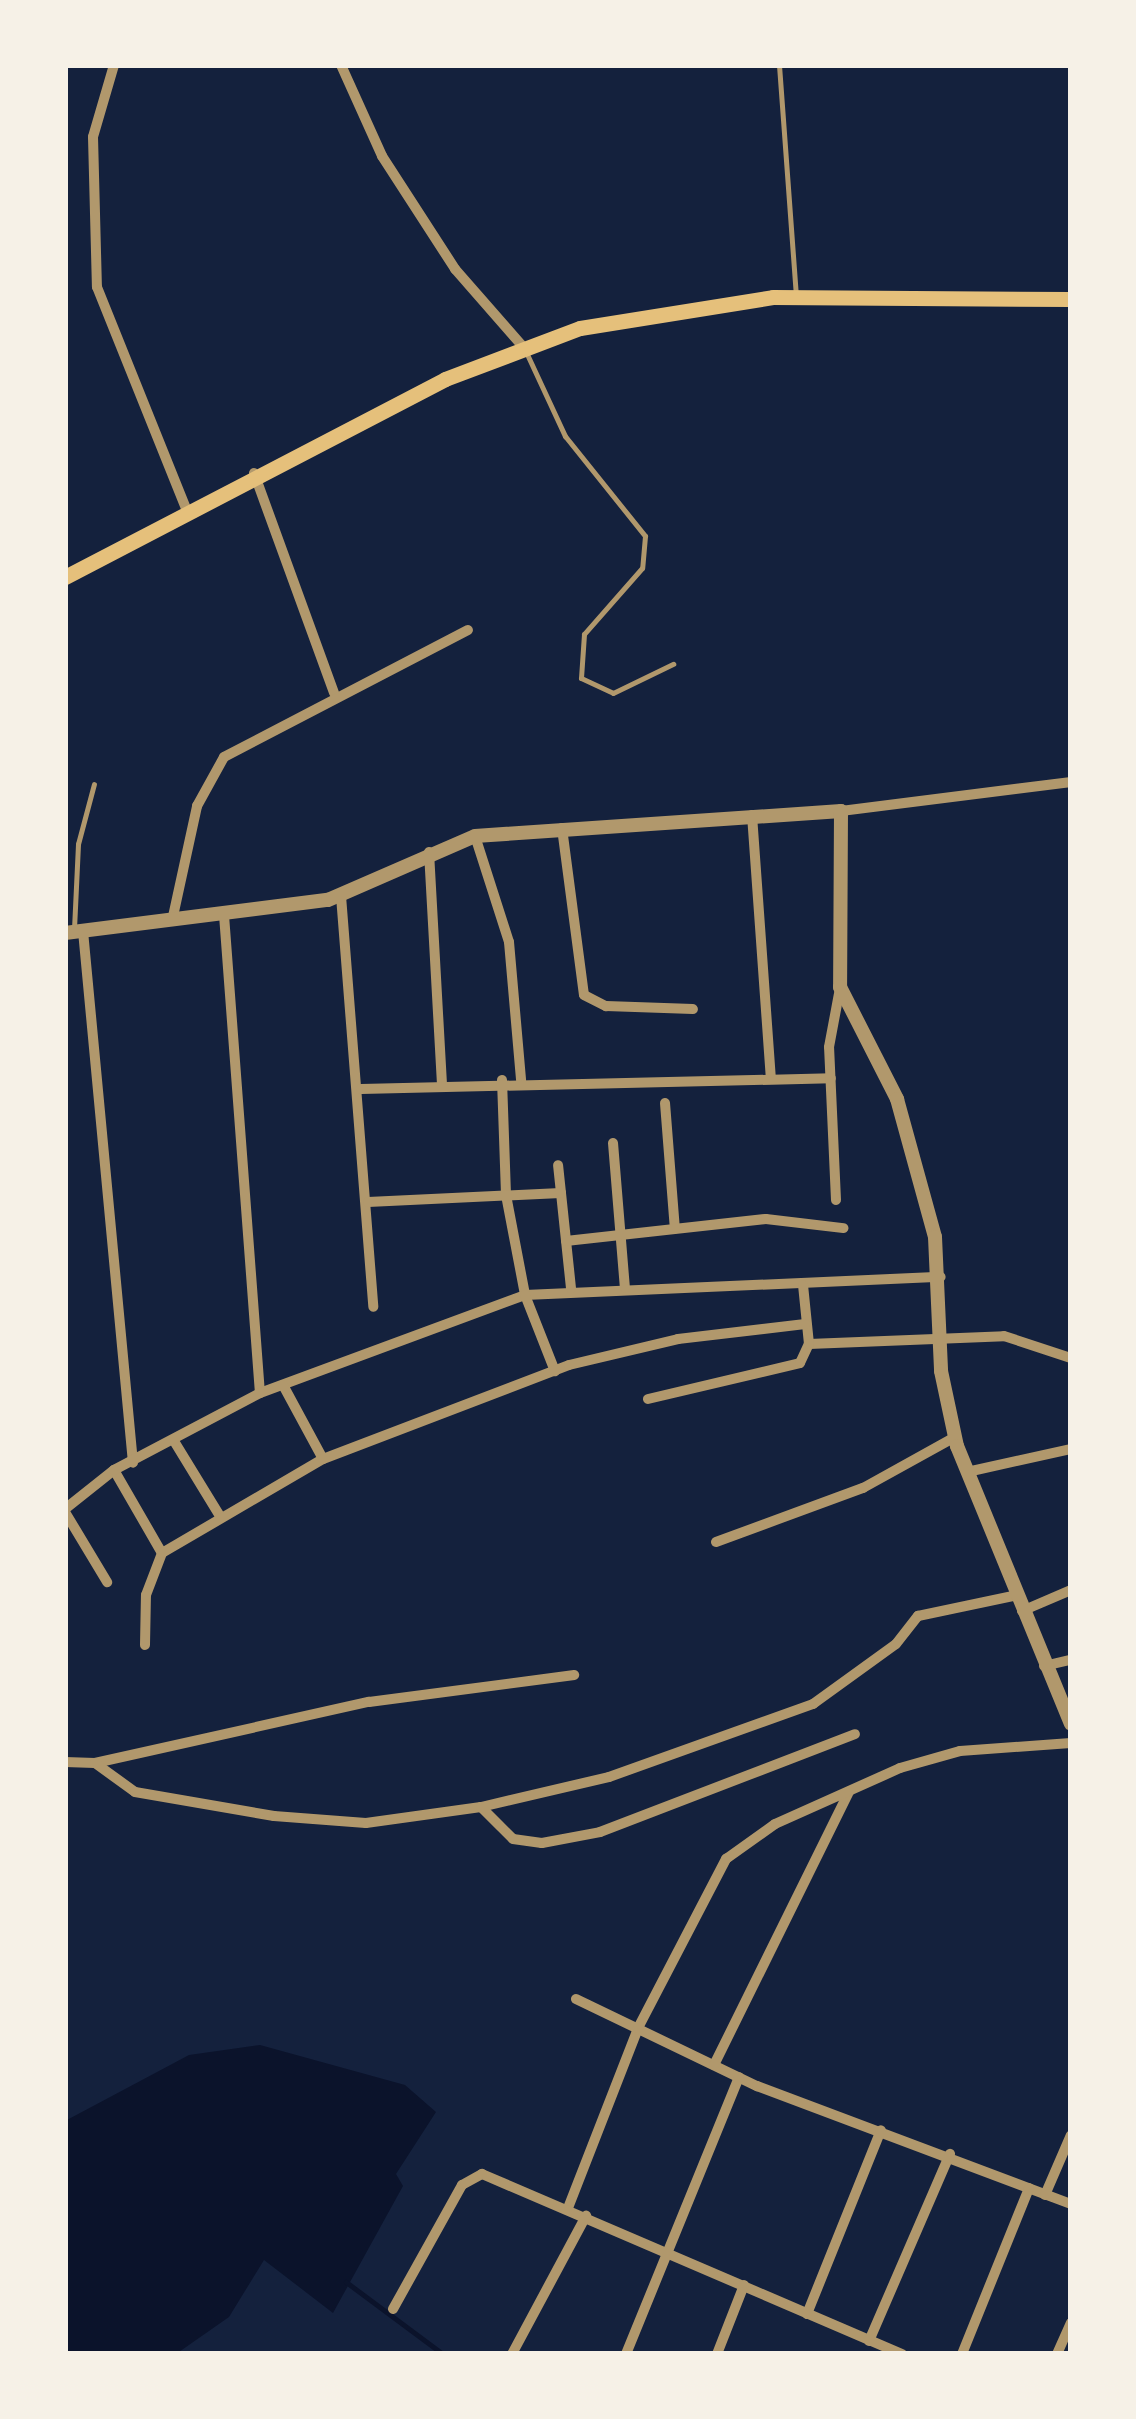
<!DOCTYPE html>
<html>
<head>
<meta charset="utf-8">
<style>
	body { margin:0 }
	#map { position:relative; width:1136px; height:2419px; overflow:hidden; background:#14213d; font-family:"Golos Text",sans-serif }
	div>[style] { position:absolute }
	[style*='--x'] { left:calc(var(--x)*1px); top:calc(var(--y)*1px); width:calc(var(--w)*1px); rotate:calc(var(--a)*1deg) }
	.water>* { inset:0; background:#0b132b }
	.stream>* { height:5px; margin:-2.5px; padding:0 2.5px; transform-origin:2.5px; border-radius:2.5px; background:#0b132b }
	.service>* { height:5px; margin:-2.5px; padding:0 2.5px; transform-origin:2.5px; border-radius:2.5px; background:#b1986c }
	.minor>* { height:10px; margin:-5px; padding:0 5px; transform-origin:5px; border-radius:5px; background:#b1986c }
	.tertiary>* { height:14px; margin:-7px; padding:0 7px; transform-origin:7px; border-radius:7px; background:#b1986c }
	.secondary>* { height:15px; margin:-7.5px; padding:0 7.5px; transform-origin:7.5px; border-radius:7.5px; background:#e5c07b }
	span { translate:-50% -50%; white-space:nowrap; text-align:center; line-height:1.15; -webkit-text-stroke:9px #f6f1e7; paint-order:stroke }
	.frame { position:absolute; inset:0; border:68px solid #f6f1e7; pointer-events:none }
</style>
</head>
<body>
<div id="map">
	<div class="water">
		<i style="clip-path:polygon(260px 2045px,405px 2085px,436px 2112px,396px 2174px,403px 2186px,333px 2313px,264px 2260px,229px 2317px,176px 2354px,65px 2354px,65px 2121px,189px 2055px)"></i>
	</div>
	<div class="stream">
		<i style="--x:346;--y:2282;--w:121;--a:36.6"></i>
	</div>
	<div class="service">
		<i style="--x:779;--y:65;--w:232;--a:85.8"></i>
		<i style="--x:526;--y:352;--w:93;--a:65.1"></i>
		<i style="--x:565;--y:436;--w:128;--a:51.3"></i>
		<i style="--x:645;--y:536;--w:32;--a:95"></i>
		<i style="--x:642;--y:568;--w:88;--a:131.3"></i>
		<i style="--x:584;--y:634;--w:44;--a:93.9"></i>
		<i style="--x:581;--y:678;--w:35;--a:25"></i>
		<i style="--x:613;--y:693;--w:67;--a:-25.8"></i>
		<i style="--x:74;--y:929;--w:85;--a:-87.3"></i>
		<i style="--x:78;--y:844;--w:62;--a:-75.1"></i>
	</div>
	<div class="minor">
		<i style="--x:114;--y:65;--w:75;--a:106.3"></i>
		<i style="--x:93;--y:137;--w:150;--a:88.5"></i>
		<i style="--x:97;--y:287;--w:238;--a:68.1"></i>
		<i style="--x:341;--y:65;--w:100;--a:65.7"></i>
		<i style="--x:382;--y:156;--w:135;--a:57.1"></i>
		<i style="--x:455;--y:269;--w:106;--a:48.8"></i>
		<i style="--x:254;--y:473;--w:234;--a:70"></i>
		<i style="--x:841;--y:811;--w:232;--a:-7.2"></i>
		<i style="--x:752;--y:815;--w:264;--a:85.9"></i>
		<i style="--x:562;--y:828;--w:168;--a:82.5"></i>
		<i style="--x:584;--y:995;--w:25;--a:27"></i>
		<i style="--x:606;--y:1006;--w:87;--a:2"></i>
		<i style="--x:475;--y:836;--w:111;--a:72.2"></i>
		<i style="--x:509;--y:942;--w:139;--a:85"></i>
		<i style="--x:429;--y:852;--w:232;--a:86.8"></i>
		<i style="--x:341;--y:896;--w:412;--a:85.5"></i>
		<i style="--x:224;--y:915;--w:479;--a:85.7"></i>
		<i style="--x:260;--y:1393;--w:283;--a:-20.3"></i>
		<i style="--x:525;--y:1295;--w:416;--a:-2.5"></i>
		<i style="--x:172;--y:921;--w:118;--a:-77.7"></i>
		<i style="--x:197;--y:806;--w:56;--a:-61.1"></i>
		<i style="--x:224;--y:757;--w:275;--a:-27.5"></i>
		<i style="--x:83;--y:931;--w:534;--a:84.63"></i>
		<i style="--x:502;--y:1080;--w:115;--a:88"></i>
		<i style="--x:506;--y:1195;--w:102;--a:79.2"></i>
		<i style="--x:525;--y:1295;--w:82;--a:68.5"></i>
		<i style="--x:361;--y:1089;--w:470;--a:-1.3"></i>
		<i style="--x:665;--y:1103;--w:126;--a:85.5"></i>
		<i style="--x:613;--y:1143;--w:145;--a:85.3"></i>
		<i style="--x:561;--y:1193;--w:96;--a:84"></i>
		<i style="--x:836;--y:1200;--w:153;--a:-92.6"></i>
		<i style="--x:829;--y:1047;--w:60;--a:-79.4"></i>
		<i style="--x:368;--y:1202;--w:193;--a:-2.7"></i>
		<i style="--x:561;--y:1193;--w:28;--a:-96"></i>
		<i style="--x:566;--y:1241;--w:201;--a:-6.3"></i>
		<i style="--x:766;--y:1219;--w:78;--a:6.7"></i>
		<i style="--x:809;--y:1344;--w:195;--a:-2.3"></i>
		<i style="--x:1004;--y:1336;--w:71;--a:18.2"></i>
		<i style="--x:283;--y:1385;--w:84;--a:61.6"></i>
		<i style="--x:648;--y:1399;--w:156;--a:-13.3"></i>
		<i style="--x:800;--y:1363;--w:21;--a:-65"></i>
		<i style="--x:809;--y:1344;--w:59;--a:-95.8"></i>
		<i style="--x:174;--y:1441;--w:88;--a:58.5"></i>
		<i style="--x:114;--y:1470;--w:96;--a:60"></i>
		<i style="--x:967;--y:1472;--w:107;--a:-12.5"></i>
		<i style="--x:65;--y:1509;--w:63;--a:-38.5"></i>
		<i style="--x:114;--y:1470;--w:165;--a:-27.8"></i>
		<i style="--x:65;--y:1512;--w:82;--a:59"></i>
		<i style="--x:716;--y:1542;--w:157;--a:-20.2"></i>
		<i style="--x:863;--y:1488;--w:105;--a:-29"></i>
		<i style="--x:1022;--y:1611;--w:53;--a:-23.2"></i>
		<i style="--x:145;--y:1645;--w:50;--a:-88.9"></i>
		<i style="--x:146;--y:1595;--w:45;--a:-69.1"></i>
		<i style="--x:162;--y:1553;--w:186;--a:-30.3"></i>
		<i style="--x:323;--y:1459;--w:263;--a:-20.9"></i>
		<i style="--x:569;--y:1365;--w:112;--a:-13.4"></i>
		<i style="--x:678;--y:1339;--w:128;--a:-6.7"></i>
		<i style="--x:1044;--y:1666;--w:28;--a:-13"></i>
		<i style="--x:65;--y:1762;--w:30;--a:2"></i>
		<i style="--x:95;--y:1763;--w:281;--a:-12.6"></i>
		<i style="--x:369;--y:1702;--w:207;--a:-7.5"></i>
		<i style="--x:95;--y:1763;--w:49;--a:35.9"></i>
		<i style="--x:135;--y:1792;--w:141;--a:9.8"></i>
		<i style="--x:274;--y:1816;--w:92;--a:4.4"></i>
		<i style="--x:366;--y:1823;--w:116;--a:-7.9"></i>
		<i style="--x:481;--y:1807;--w:131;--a:-13.2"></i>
		<i style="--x:609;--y:1777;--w:217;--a:-19.7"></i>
		<i style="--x:813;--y:1704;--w:102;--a:-35.9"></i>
		<i style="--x:896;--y:1644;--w:36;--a:-52"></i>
		<i style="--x:918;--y:1616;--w:97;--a:-11.9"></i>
		<i style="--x:481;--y:1807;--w:45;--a:45"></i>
		<i style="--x:513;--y:1839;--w:29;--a:8"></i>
		<i style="--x:542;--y:1843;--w:59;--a:-10.7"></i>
		<i style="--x:600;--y:1832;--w:273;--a:-21"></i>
		<i style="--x:576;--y:1999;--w:201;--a:25.7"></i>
		<i style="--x:757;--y:2086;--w:335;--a:20.6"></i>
		<i style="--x:714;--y:2065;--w:305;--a:-63.7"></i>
		<i style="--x:1045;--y:2195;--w:65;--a:-66.6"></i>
		<i style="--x:568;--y:2208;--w:193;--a:-68.7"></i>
		<i style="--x:638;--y:2028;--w:191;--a:-62.5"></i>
		<i style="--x:726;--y:1859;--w:60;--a:-35.5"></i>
		<i style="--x:775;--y:1824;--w:137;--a:-24.1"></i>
		<i style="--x:900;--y:1768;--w:62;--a:-15.8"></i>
		<i style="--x:960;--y:1751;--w:111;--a:-4.1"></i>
		<i style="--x:393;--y:2309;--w:142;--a:-60.9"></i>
		<i style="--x:462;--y:2185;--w:23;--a:-29"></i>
		<i style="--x:482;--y:2174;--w:457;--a:23.2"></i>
		<i style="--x:807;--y:2314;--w:198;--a:-68.1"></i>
		<i style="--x:869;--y:2341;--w:204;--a:-66.6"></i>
		<i style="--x:512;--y:2354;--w:157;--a:-61.8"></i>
		<i style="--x:626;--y:2354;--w:299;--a:-67.8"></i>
		<i style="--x:717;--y:2354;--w:74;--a:-68.6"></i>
		<i style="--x:962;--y:2354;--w:179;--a:-68"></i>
		<i style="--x:1057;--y:2354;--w:34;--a:-66"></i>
	</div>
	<div class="tertiary">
		<i style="--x:65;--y:933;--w:265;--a:-7.2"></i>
		<i style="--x:328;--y:900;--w:160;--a:-23.5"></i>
		<i style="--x:475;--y:836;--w:367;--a:-3.9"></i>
		<i style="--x:841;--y:811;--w:176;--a:90.3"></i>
		<i style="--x:840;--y:987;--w:126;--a:63"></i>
		<i style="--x:897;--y:1099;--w:143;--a:74.6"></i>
		<i style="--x:935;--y:1237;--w:134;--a:87.4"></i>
		<i style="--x:941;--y:1371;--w:77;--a:78"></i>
		<i style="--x:957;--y:1446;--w:300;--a:67.7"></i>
	</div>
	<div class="secondary">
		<i style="--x:65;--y:577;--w:428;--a:-27.5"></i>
		<i style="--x:445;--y:379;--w:144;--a:-20.7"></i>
		<i style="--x:580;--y:328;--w:195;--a:-9.1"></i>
		<i style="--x:773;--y:297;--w:298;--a:0.4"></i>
	</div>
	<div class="frame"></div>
</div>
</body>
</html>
